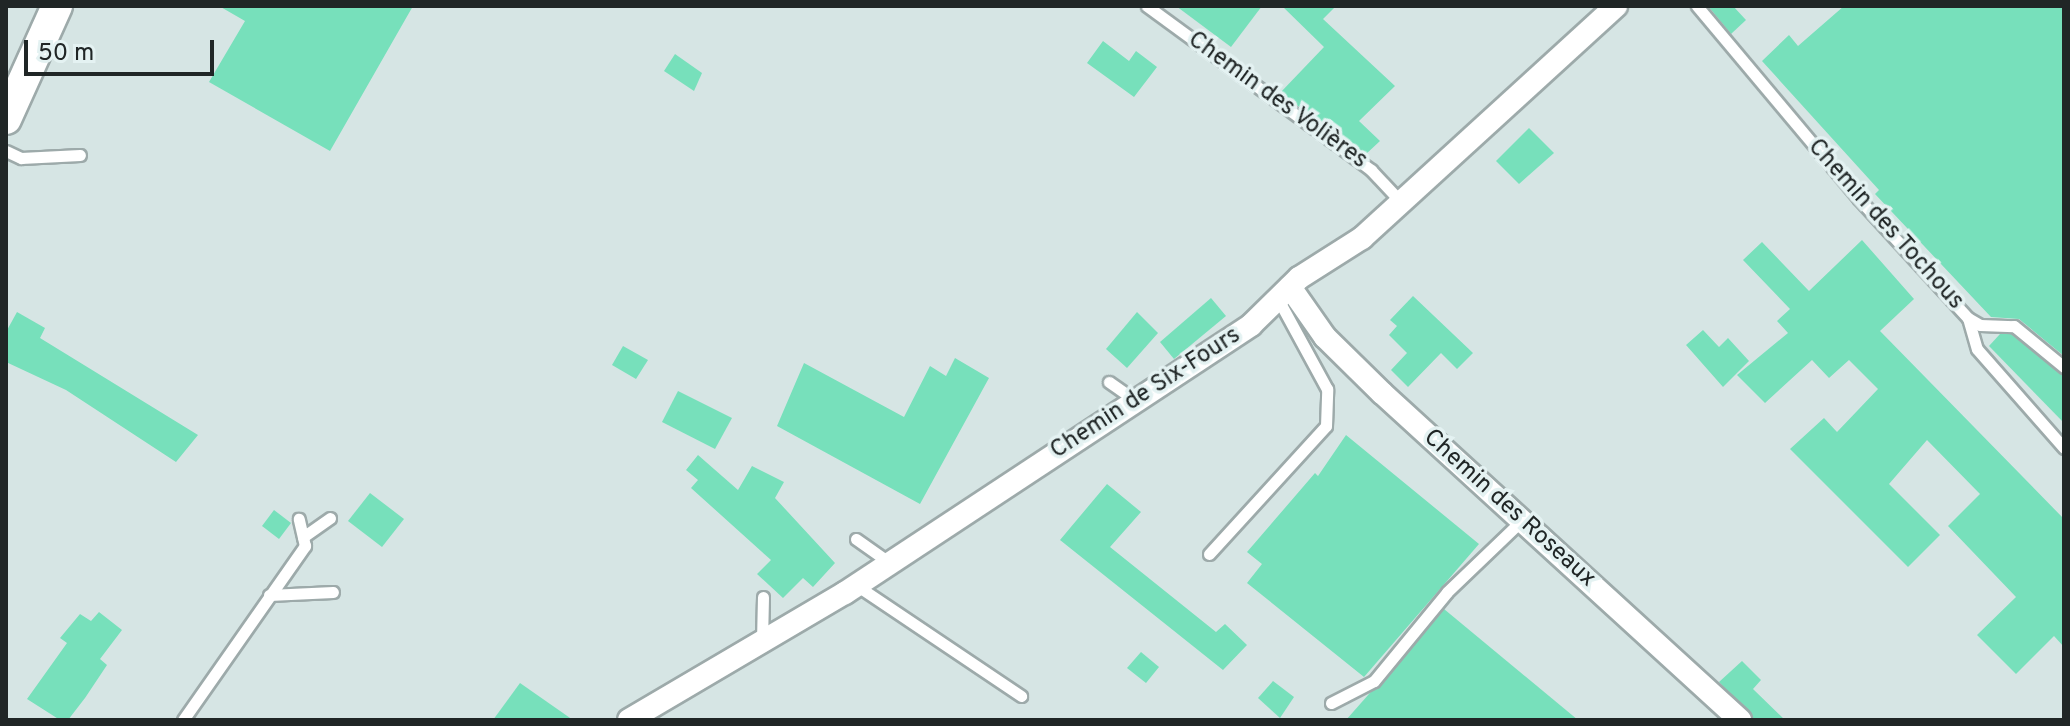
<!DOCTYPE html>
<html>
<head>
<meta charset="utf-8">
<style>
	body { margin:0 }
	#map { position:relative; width:2070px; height:726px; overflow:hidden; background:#d6e5e4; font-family:Overpass,sans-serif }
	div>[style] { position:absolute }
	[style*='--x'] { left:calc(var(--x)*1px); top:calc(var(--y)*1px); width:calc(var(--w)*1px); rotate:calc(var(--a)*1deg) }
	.building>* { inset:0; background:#77e0bb }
	.roads { filter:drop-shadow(2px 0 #9daaaa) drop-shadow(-2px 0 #9daaaa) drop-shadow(0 2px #9daaaa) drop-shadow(0 -2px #9daaaa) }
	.service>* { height:11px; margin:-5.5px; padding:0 5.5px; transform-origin:5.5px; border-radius:5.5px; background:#fff }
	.minor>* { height:22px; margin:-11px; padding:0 11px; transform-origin:11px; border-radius:11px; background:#fff }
	.secondary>* { height:30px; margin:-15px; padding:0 15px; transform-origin:15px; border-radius:15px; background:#fff }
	span { translate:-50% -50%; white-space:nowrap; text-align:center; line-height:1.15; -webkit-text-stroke:7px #e4f2f2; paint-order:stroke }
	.street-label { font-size:24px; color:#202626 }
	.frame { position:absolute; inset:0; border:8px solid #202626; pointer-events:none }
	.scale { position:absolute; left:24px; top:40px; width:190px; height:36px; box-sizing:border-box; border:4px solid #202626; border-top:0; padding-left:10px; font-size:24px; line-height:28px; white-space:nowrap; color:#202626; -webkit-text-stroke:6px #e4f2f2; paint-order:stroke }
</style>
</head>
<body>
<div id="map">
	<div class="building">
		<i style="clip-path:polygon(219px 6px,413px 6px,330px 151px,209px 82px,245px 21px)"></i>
		<i style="clip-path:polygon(1176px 6px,1262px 6px,1231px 47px)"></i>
		<i style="clip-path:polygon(1282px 6px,1336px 6px,1323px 19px,1395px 86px,1359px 121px,1380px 141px,1365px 155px,1280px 93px,1324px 47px)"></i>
		<i style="clip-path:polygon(1708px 6px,1733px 6px,1746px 20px,1731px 34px)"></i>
		<i style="clip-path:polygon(1844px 6px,2064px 6px,2064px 356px,2019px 319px,1991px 317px,1875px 194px,1879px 190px,1762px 61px,1789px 35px,1798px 46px)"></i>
		<i style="clip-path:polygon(1103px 41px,1129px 61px,1136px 51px,1157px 67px,1134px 97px,1087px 63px)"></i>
		<i style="clip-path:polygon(675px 54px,702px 73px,694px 91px,664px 71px)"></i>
		<i style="clip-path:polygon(1529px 128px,1554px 153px,1519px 184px,1496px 161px)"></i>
		<i style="clip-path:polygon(1862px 240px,1914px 299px,1880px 331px,2064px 519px,2064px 647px,2054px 636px,2016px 674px,1977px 635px,2016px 597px,1948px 526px,1980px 494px,1927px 440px,1889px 484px,1940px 535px,1908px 567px,1790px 449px,1824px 418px,1837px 432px,1878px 389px,1849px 360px,1829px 378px,1812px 360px,1765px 403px,1737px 375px,1788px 333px,1777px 321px,1790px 309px,1743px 260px,1762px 242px,1809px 291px)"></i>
		<i style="clip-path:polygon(1413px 296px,1473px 353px,1457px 369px,1441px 353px,1408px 387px,1391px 370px,1407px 353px,1389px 335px,1397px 326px,1390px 320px)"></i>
		<i style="clip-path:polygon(1211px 298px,1226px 316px,1174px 359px,1160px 342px)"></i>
		<i style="clip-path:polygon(17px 312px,45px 328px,40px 338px,198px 435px,176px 462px,66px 390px,6px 362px,6px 332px)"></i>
		<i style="clip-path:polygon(1137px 312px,1158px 333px,1127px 368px,1106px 349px)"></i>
		<i style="clip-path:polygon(1703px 330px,1719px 347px,1728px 338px,1749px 361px,1723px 387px,1686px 345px)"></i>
		<i style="clip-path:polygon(2000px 334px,2011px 334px,2064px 375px,2064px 423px,1989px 346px)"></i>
		<i style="clip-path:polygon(623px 346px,648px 360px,636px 379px,612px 365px)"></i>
		<i style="clip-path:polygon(955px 358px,989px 378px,920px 504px,777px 426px,804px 363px,904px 417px,930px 366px,946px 376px)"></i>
		<i style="clip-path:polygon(678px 391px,732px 418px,715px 449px,662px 422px)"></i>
		<i style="clip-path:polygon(1346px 435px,1479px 544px,1364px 677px,1247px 583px,1262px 564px,1247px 552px,1315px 473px,1318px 476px)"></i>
		<i style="clip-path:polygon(698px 455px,738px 490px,752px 466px,784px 482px,775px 498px,835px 563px,813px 587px,803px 578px,783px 598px,757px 574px,771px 560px,691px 488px,698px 480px,686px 470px)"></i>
		<i style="clip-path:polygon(1107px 484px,1141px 512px,1110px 547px,1216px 632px,1225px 624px,1247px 645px,1223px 670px,1060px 540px)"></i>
		<i style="clip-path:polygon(370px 493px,404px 519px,382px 547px,348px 521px)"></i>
		<i style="clip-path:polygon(274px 510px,291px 523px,279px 539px,262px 526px)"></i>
		<i style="clip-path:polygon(1444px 609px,1578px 720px,1346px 720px)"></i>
		<i style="clip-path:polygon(99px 612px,122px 630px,100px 659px,107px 665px,85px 698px,68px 720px,60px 720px,27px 699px,67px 643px,60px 638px,80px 614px,91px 621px)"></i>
		<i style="clip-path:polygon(1141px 652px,1159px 667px,1146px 683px,1127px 668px)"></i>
		<i style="clip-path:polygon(1742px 661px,1761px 680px,1753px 689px,1785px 720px,1754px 720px,1719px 682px)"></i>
		<i style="clip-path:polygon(1273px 681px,1294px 697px,1280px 718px,1258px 698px)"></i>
		<i style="clip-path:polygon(520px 683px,573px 720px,493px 720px)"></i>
	</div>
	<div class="roads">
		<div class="service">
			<i style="--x:1147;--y:6;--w:278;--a:36.2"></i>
			<i style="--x:1371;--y:170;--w:44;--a:46.8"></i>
			<i style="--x:1697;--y:6;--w:251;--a:50"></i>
			<i style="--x:1858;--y:198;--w:163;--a:47.5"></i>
			<i style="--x:1968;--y:318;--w:32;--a:74"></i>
			<i style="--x:1977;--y:349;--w:132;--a:48.7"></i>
			<i style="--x:6;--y:151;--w:17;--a:25"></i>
			<i style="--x:21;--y:158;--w:59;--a:-2.9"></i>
			<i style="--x:1968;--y:318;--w:14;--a:30"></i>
			<i style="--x:1980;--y:325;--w:34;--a:2"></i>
			<i style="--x:2014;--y:326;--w:65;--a:39.4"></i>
			<i style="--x:1109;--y:382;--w:33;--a:35"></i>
			<i style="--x:303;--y:537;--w:33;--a:-35"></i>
			<i style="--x:856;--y:539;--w:42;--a:35.2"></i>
			<i style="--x:1209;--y:554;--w:173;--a:-47.6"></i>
			<i style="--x:1326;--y:426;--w:37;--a:-88"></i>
			<i style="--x:1327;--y:389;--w:102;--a:-118.6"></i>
			<i style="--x:856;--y:585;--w:199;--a:33.9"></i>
			<i style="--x:269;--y:595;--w:64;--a:-2.7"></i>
			<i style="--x:762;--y:641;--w:44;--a:-88.7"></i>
			<i style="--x:1331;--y:703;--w:48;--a:-27.1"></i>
			<i style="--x:1374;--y:681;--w:115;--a:-50.6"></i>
			<i style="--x:1447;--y:592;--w:103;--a:-43.8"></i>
			<i style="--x:183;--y:720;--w:213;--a:-55"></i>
			<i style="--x:305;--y:546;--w:28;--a:-103"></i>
		</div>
		<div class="minor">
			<i style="--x:1290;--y:287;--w:61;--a:55"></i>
			<i style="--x:1325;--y:337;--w:80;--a:44.5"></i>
			<i style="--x:1382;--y:393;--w:485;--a:42.4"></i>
			<i style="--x:629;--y:720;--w:251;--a:-30.5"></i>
			<i style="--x:845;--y:593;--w:486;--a:-33.4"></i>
			<i style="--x:1251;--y:325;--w:67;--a:-44.4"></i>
			<i style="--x:1299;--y:278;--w:75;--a:-32.4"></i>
			<i style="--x:1362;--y:238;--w:344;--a:-42.4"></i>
		</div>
		<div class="secondary">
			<i style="--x:6;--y:119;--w:124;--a:-65.7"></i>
		</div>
	</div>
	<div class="street-label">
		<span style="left:1277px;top:101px;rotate:36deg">Chemin des Volières</span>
		<span style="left:1885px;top:225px;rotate:48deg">Chemin des Tochous</span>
		<span style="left:1146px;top:394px;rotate:-33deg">Chemin de Six-Fours</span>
		<span style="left:1509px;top:509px;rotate:42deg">Chemin des Roseaux</span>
	</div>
	<div class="frame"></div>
	<div class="scale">50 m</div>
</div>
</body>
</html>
